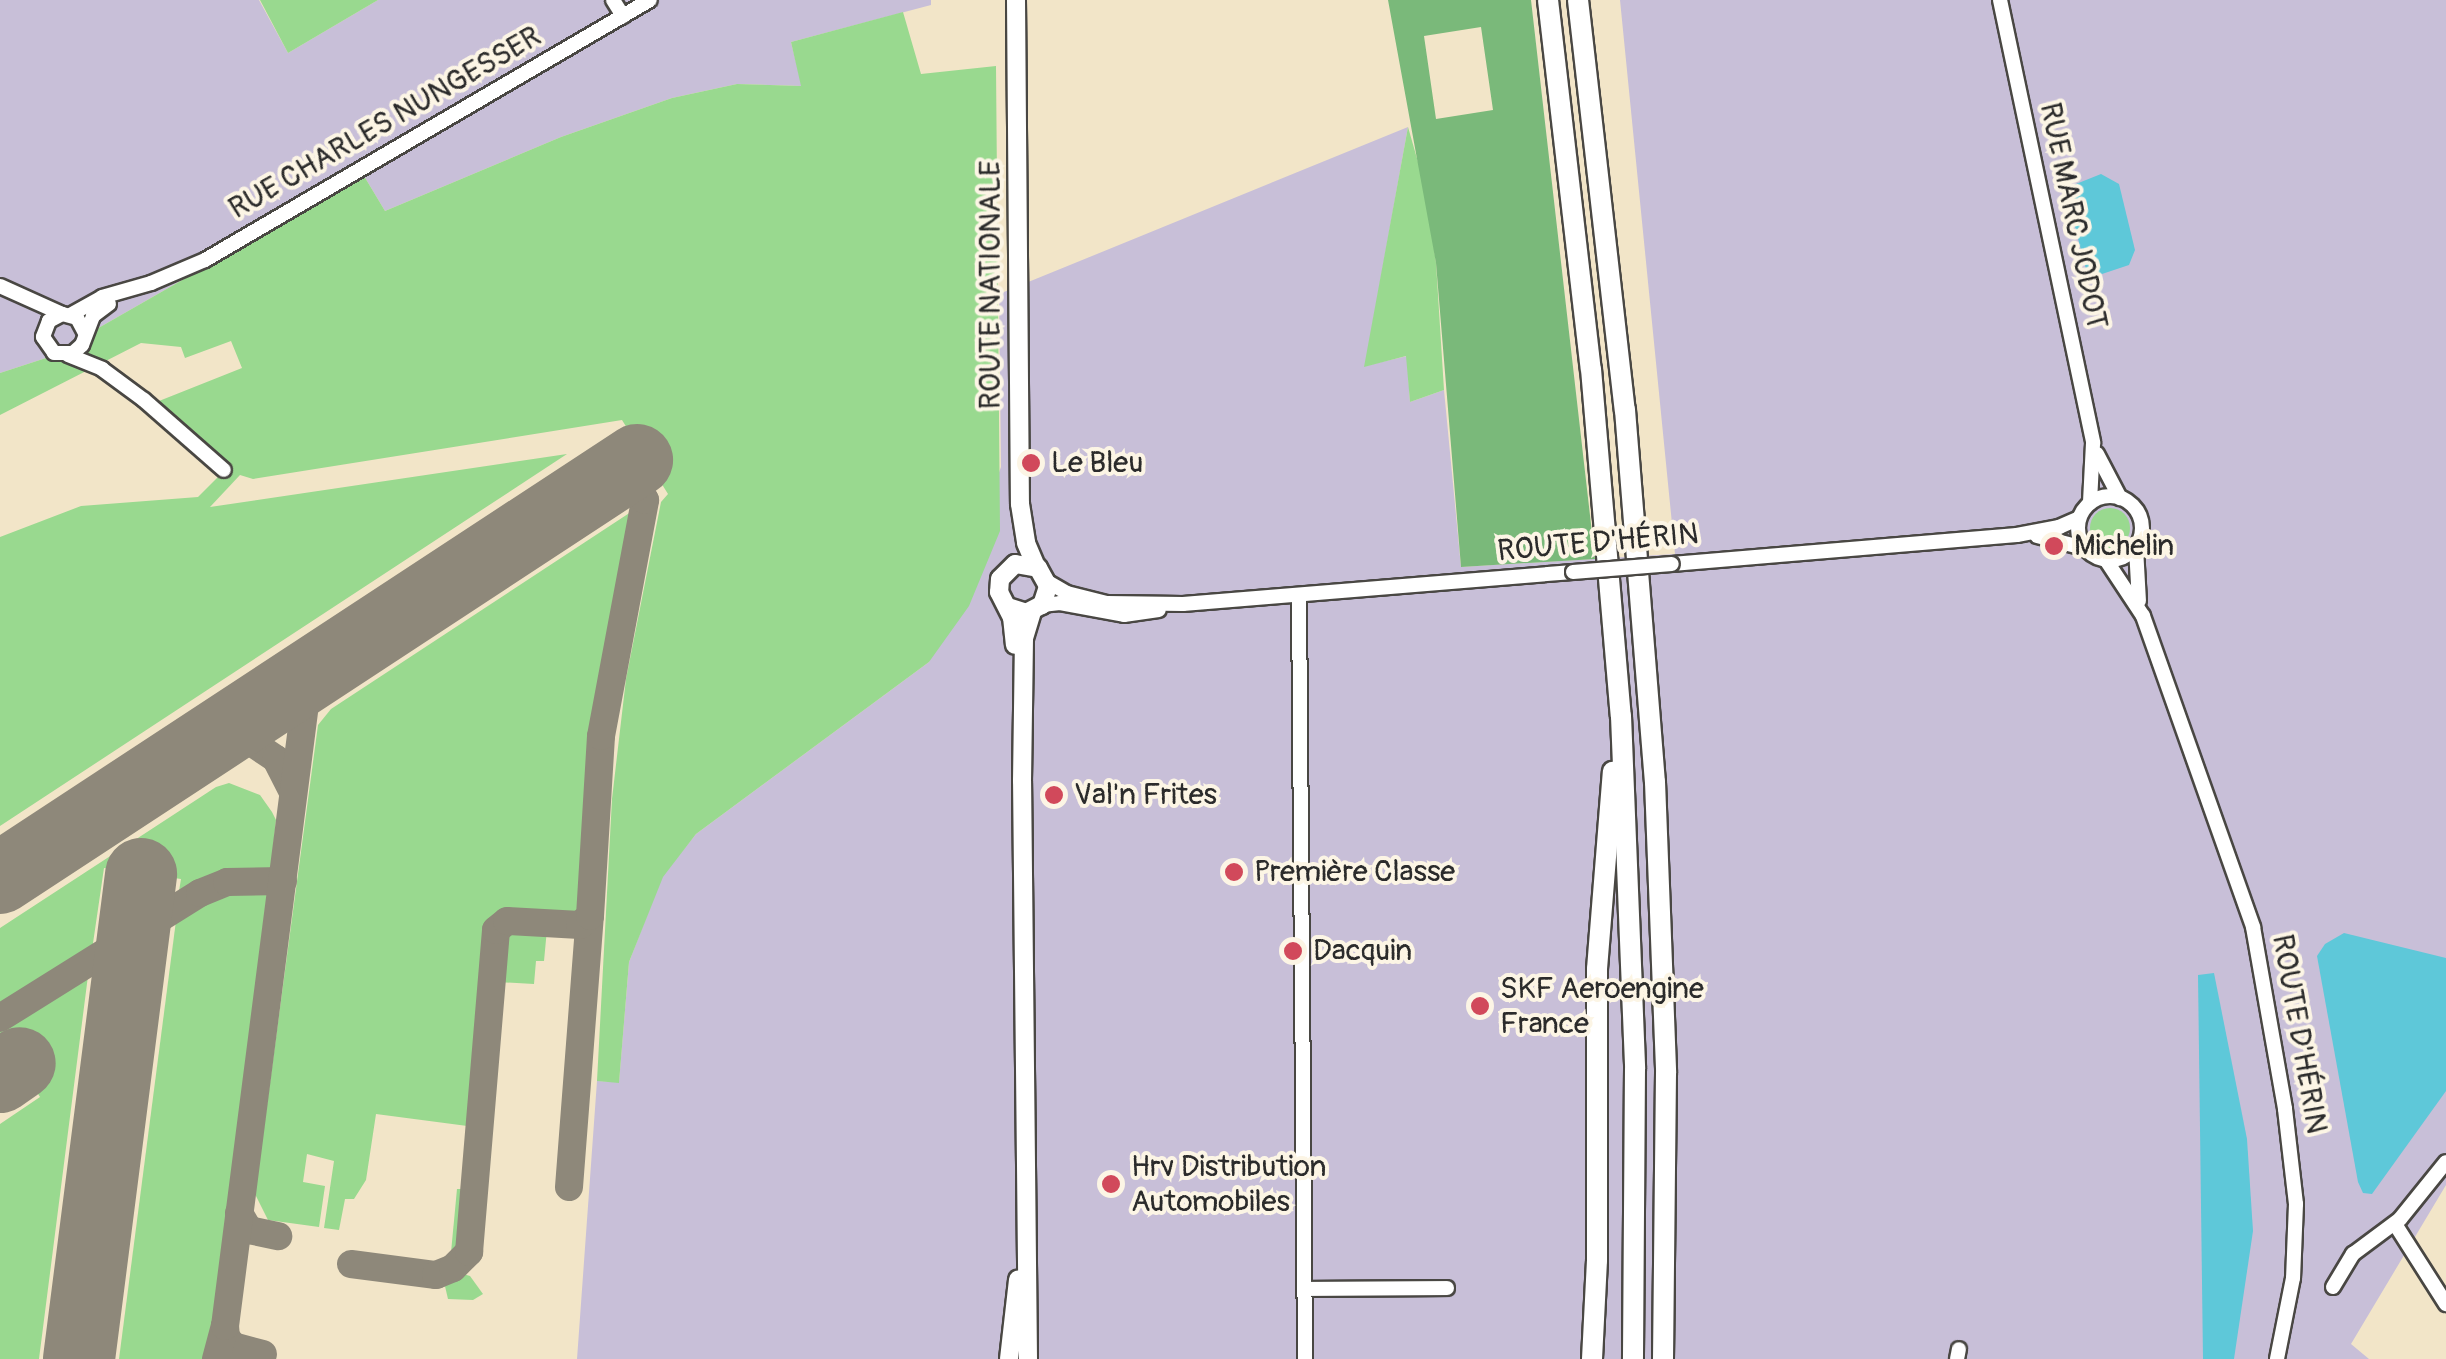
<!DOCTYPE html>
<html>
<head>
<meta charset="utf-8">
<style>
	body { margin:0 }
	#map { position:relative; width:2446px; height:1359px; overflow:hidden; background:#f2e5c8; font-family:Pangolin,sans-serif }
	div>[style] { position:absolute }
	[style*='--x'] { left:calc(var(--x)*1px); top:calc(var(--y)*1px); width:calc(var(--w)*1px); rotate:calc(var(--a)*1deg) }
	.industrial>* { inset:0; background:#c8bfd8 }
	.green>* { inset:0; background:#99d98f }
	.round { border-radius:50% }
	.forest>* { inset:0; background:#7ab97a }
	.water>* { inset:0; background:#5ec8d9 }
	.taxiway>* { height:28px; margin:-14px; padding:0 14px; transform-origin:14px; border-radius:14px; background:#8e887a }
	.runway>* { height:72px; margin:-36px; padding:0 36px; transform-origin:36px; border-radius:36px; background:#8e887a }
	.roads { filter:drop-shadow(2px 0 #494743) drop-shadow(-2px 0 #494743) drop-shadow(0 2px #494743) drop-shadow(0 -2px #494743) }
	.minor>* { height:14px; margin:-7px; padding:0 7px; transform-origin:7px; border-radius:7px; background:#fff }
	.minor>.ring { margin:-7px; padding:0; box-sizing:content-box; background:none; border:14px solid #fff; border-radius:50% }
	.major>* { height:18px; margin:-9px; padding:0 9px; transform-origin:9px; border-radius:9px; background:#fff }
	.highway>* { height:20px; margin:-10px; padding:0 10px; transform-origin:10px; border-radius:10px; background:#fff }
	.bridges { filter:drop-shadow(2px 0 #494743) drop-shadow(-2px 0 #494743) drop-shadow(0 2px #494743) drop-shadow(0 -2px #494743) }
	.minor-bridge>* { height:14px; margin:-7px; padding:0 7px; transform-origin:7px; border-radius:7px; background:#fff }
	.dots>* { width:28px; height:28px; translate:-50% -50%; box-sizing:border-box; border:5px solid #fcf5e5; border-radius:50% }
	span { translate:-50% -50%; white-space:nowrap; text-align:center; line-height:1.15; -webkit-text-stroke:8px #fcf5e5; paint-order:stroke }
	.street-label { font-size:30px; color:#2b2b2b }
	.poi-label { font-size:30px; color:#2b2b2b }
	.left { translate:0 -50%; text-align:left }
</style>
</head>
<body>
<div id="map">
	<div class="industrial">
		<i style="clip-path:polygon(0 0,259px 0,288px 53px,378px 0,931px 0,931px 5px,791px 42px,802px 86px,737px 84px,672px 98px,561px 137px,385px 211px,364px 176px,46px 358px,0 373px)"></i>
		<i style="clip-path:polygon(1620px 0,2446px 0,2446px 1185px,2351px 1344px,2369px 1359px,577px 1359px,597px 1081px,619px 1082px,629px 962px,662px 877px,696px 834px,929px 662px,1001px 467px,999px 294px,1408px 127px,1365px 366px,1407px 356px,1410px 402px,1444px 390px,1461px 567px,1675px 554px)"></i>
	</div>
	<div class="green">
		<i style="clip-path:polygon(260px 0,378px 0,288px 53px)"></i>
		<i style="clip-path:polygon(903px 12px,921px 74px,996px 66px,1000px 531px,969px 606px,929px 662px,696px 834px,663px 877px,629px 962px,619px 1083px,597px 1081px,612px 799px,626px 679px,661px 502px,668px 494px,622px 420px,253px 479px,240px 475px,210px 507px,567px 454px,0 826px,0 537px,81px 506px,198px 497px,229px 466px,159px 401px,242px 368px,231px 341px,185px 358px,181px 347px,141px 343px,0 415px,0 373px,46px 358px,364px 176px,385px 211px,561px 137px,672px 98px,737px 84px,801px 86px,791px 42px)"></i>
		<i style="clip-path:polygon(1408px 127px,1426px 190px,1436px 263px,1444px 390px,1410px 402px,1406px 356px,1364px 367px)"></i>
		<i class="round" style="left:2090px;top:508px;width:40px;height:40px"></i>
		<i style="clip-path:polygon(637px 508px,595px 736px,584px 909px,571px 920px,506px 916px,492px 924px,475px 1127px,376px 1114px,366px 1180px,354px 1199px,345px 1199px,339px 1230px,324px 1228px,334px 1161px,307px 1154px,303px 1182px,325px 1186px,319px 1227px,268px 1220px,255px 1194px,318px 725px,331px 709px)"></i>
		<i style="clip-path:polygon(229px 783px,260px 795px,272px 812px,276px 820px,271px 869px,217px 877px,178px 897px,181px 879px,104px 868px,92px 950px,0 1010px,0 928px,216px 787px)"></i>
		<i style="clip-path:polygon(268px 887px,208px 1359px,119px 1359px,177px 913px,223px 890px)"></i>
		<i style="clip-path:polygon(517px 927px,547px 929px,544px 961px,536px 961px,534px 984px,497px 982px,500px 945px)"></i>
		<i style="clip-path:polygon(89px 968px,39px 1359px,0 1359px,0 1124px,40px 1097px,0 1034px,0 1025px)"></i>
		<i style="clip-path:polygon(457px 1189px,470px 1189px,467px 1239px,463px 1252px,450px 1263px)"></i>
		<i style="clip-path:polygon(460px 1273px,470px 1276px,483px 1294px,473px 1300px,448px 1299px,444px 1282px)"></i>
	</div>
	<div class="forest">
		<i style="clip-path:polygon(evenodd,1388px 0,1531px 0,1595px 559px,1461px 567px,1436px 263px,1388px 0,1481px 27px,1493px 110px,1436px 119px,1424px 36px,1481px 27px)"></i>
	</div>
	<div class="water">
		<i style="clip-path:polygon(2101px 174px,2119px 184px,2135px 250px,2129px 265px,2102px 274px,2086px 269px,2069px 204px,2071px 186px)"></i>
		<i style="clip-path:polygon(2344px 933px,2446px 958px,2446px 1091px,2372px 1194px,2363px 1193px,2358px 1182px,2317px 956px,2325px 944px)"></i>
		<i style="clip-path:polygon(2214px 973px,2247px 1139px,2253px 1231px,2234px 1359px,2203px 1359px,2198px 975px)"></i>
	</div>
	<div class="taxiway">
		<i style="--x:202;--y:745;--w:27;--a:-15"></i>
		<i style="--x:228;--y:738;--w:20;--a:6"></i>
		<i style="--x:248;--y:740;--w:34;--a:34"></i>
		<i style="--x:276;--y:759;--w:37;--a:63"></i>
		<i style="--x:0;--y:1018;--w:236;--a:-32"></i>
		<i style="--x:200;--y:893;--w:29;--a:-22"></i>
		<i style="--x:227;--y:882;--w:56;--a:-1"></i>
		<i style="--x:569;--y:1187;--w:272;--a:-85.6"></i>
		<i style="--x:239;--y:1213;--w:20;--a:60"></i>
		<i style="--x:249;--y:1230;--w:30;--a:12"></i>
		<i style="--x:351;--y:1264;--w:86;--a:7.4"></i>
		<i style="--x:436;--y:1275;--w:18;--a:-22"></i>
		<i style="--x:453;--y:1268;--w:23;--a:-45"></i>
		<i style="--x:469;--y:1252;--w:323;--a:-85.2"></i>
		<i style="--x:496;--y:930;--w:14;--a:-39"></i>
		<i style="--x:507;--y:921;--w:73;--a:3.1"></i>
		<i style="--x:580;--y:925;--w:13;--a:-42"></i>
		<i style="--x:590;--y:916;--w:180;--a:-86.5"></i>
		<i style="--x:601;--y:736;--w:240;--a:-79.4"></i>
		<i style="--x:645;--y:500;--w:20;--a:-120"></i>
		<i style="--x:635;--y:483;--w:9;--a:-162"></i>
		<i style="--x:626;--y:480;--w:29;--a:168"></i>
		<i style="--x:225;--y:1326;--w:11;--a:85"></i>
		<i style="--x:226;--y:1337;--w:11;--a:52"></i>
		<i style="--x:233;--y:1346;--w:31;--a:15"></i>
		<i style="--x:216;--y:1359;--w:34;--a:-75"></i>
		<i style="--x:225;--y:1326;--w:635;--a:-82.67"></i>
		<i style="--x:306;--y:696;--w:38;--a:-57"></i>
	</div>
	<div class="runway">
		<i style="--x:0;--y:878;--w:762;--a:-33.27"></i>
		<i style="--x:0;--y:1077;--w:24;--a:-35"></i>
		<i style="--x:79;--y:1359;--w:489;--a:-82.7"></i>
	</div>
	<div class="roads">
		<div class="minor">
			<i style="--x:613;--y:0;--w:19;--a:58"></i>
			<i style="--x:2000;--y:0;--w:453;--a:78.1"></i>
			<i style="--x:2093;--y:443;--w:60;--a:92.9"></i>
			<i style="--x:0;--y:286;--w:68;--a:24.3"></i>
			<i style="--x:70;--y:315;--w:37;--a:-29"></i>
			<i style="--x:102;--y:297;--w:51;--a:-15.9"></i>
			<i style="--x:151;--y:283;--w:59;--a:-23.1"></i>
			<i style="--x:205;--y:260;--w:515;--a:-30.3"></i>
			<i style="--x:85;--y:333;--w:17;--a:-118"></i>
			<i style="--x:77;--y:318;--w:16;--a:-165"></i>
			<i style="--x:62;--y:314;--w:15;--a:152"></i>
			<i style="--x:49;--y:321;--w:17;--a:111"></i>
			<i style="--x:43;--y:337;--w:19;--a:55"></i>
			<i style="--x:54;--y:353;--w:19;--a:0"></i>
			<i style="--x:73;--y:353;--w:12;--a:-42"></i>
			<i style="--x:82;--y:345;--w:31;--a:-69"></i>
			<i style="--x:93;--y:316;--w:20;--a:-37"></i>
			<i style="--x:68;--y:355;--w:37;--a:22"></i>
			<i style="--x:102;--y:369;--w:52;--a:36.4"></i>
			<i style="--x:144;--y:400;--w:106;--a:41.2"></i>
			<i style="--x:2097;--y:454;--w:50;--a:62.4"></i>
			<i class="ring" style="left:2078px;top:496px;width:50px;height:50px"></i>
			<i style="--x:2037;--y:536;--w:49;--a:14.3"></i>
			<i style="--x:2136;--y:548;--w:53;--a:86.8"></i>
			<i style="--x:2106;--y:560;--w:67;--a:56.5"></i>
			<i style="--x:2143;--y:616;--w:330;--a:70.5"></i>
			<i style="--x:2253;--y:927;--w:185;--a:80"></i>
			<i style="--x:2285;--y:1109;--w:96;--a:83.4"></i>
			<i style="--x:2296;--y:1204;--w:74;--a:92.3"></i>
			<i style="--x:2293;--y:1278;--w:83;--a:101.2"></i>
			<i style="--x:1672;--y:564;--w:346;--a:-4.8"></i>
			<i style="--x:2017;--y:535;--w:43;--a:-10.8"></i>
			<i style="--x:2059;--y:527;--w:22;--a:-24"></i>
			<i style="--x:1048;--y:582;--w:22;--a:30"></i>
			<i style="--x:1067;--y:593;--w:41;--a:14"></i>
			<i style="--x:1107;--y:603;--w:76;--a:0.8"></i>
			<i style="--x:1183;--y:604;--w:391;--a:-4.7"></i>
			<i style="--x:1299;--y:595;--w:764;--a:89.55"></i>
			<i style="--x:1042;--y:605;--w:18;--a:-6"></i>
			<i style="--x:1060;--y:603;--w:65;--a:10.6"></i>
			<i style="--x:1124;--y:615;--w:35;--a:-8"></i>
			<i style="--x:2395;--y:1224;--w:95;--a:57.5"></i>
			<i style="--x:2333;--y:1287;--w:39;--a:-59"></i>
			<i style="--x:2353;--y:1254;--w:59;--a:-36.7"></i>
			<i style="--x:2400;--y:1219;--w:73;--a:-51.1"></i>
			<i style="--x:1305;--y:1289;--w:142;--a:-0.4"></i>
			<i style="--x:1957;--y:1359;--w:10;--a:-79"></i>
		</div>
		<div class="major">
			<i style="--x:1016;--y:0;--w:504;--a:89.55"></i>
			<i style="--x:1020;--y:504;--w:39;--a:81"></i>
			<i style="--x:1026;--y:543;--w:25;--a:67"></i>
			<i style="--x:1008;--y:607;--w:19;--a:18"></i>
			<i style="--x:1026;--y:613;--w:18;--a:-27"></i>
			<i style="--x:1042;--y:605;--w:20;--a:-72"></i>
			<i style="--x:1048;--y:586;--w:21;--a:-119"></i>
			<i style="--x:1038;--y:568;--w:23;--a:-170"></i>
			<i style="--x:1015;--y:564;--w:21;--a:135"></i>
			<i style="--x:1000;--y:579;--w:13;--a:94"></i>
			<i style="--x:999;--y:592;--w:28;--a:63"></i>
			<i style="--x:1012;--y:617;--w:28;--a:84"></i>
			<i style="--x:1009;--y:1359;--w:80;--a:-83.5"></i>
			<i style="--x:1028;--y:1359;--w:578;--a:-90.59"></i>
			<i style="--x:1022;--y:781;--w:143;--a:-89.2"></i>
			<i style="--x:1024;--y:638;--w:28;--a:-73"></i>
		</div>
		<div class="highway">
			<i style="--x:1548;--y:0;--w:371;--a:83.4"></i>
			<i style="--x:1591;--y:369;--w:348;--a:85.1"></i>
			<i style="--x:1621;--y:716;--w:353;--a:87.7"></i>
			<i style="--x:1635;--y:1069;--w:290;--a:90.4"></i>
			<i style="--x:1578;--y:0;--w:413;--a:83.5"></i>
			<i style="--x:1625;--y:410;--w:373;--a:85.4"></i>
			<i style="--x:1655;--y:782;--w:291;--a:87.8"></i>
			<i style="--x:1666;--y:1073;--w:286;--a:90.6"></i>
			<i style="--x:1592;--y:1359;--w:99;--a:-87.1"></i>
			<i style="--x:1597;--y:1260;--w:291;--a:-90"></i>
			<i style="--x:1597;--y:969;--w:198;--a:-85.4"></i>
		</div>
	</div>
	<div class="bridges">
		<div class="minor-bridge">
			<i style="--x:1573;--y:572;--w:99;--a:-4.6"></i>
		</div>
	</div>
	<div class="dots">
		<i style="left:1031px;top:463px;background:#d1495b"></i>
		<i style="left:2054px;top:546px;background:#d1495b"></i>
		<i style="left:1054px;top:795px;background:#d1495b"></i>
		<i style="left:1234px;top:872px;background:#d1495b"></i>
		<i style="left:1293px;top:951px;background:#d1495b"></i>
		<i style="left:1480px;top:1006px;background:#d1495b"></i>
		<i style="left:1111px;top:1184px;background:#d1495b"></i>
	</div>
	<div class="street-label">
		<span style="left:385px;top:123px;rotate:-30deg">RUE CHARLES NUNGESSER</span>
		<span style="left:2073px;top:216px;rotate:78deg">RUE MARC JODOT</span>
		<span style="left:991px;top:285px;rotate:-90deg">ROUTE NATIONALE</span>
		<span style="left:1598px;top:543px;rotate:-5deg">ROUTE D'HÉRIN</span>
		<span style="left:2299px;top:1034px;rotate:80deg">ROUTE D'HÉRIN</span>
	</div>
	<div class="poi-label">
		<span class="left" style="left:1051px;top:463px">Le Bleu</span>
		<span class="left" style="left:2074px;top:546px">Michelin</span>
		<span class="left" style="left:1074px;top:795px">Val'n Frites</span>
		<span class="left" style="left:1254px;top:872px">Première Classe</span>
		<span class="left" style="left:1313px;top:951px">Dacquin</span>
		<span class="left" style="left:1500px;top:1006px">SKF Aeroengine<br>France</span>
		<span class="left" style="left:1131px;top:1184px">Hrv Distribution<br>Automobiles</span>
	</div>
</div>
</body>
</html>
